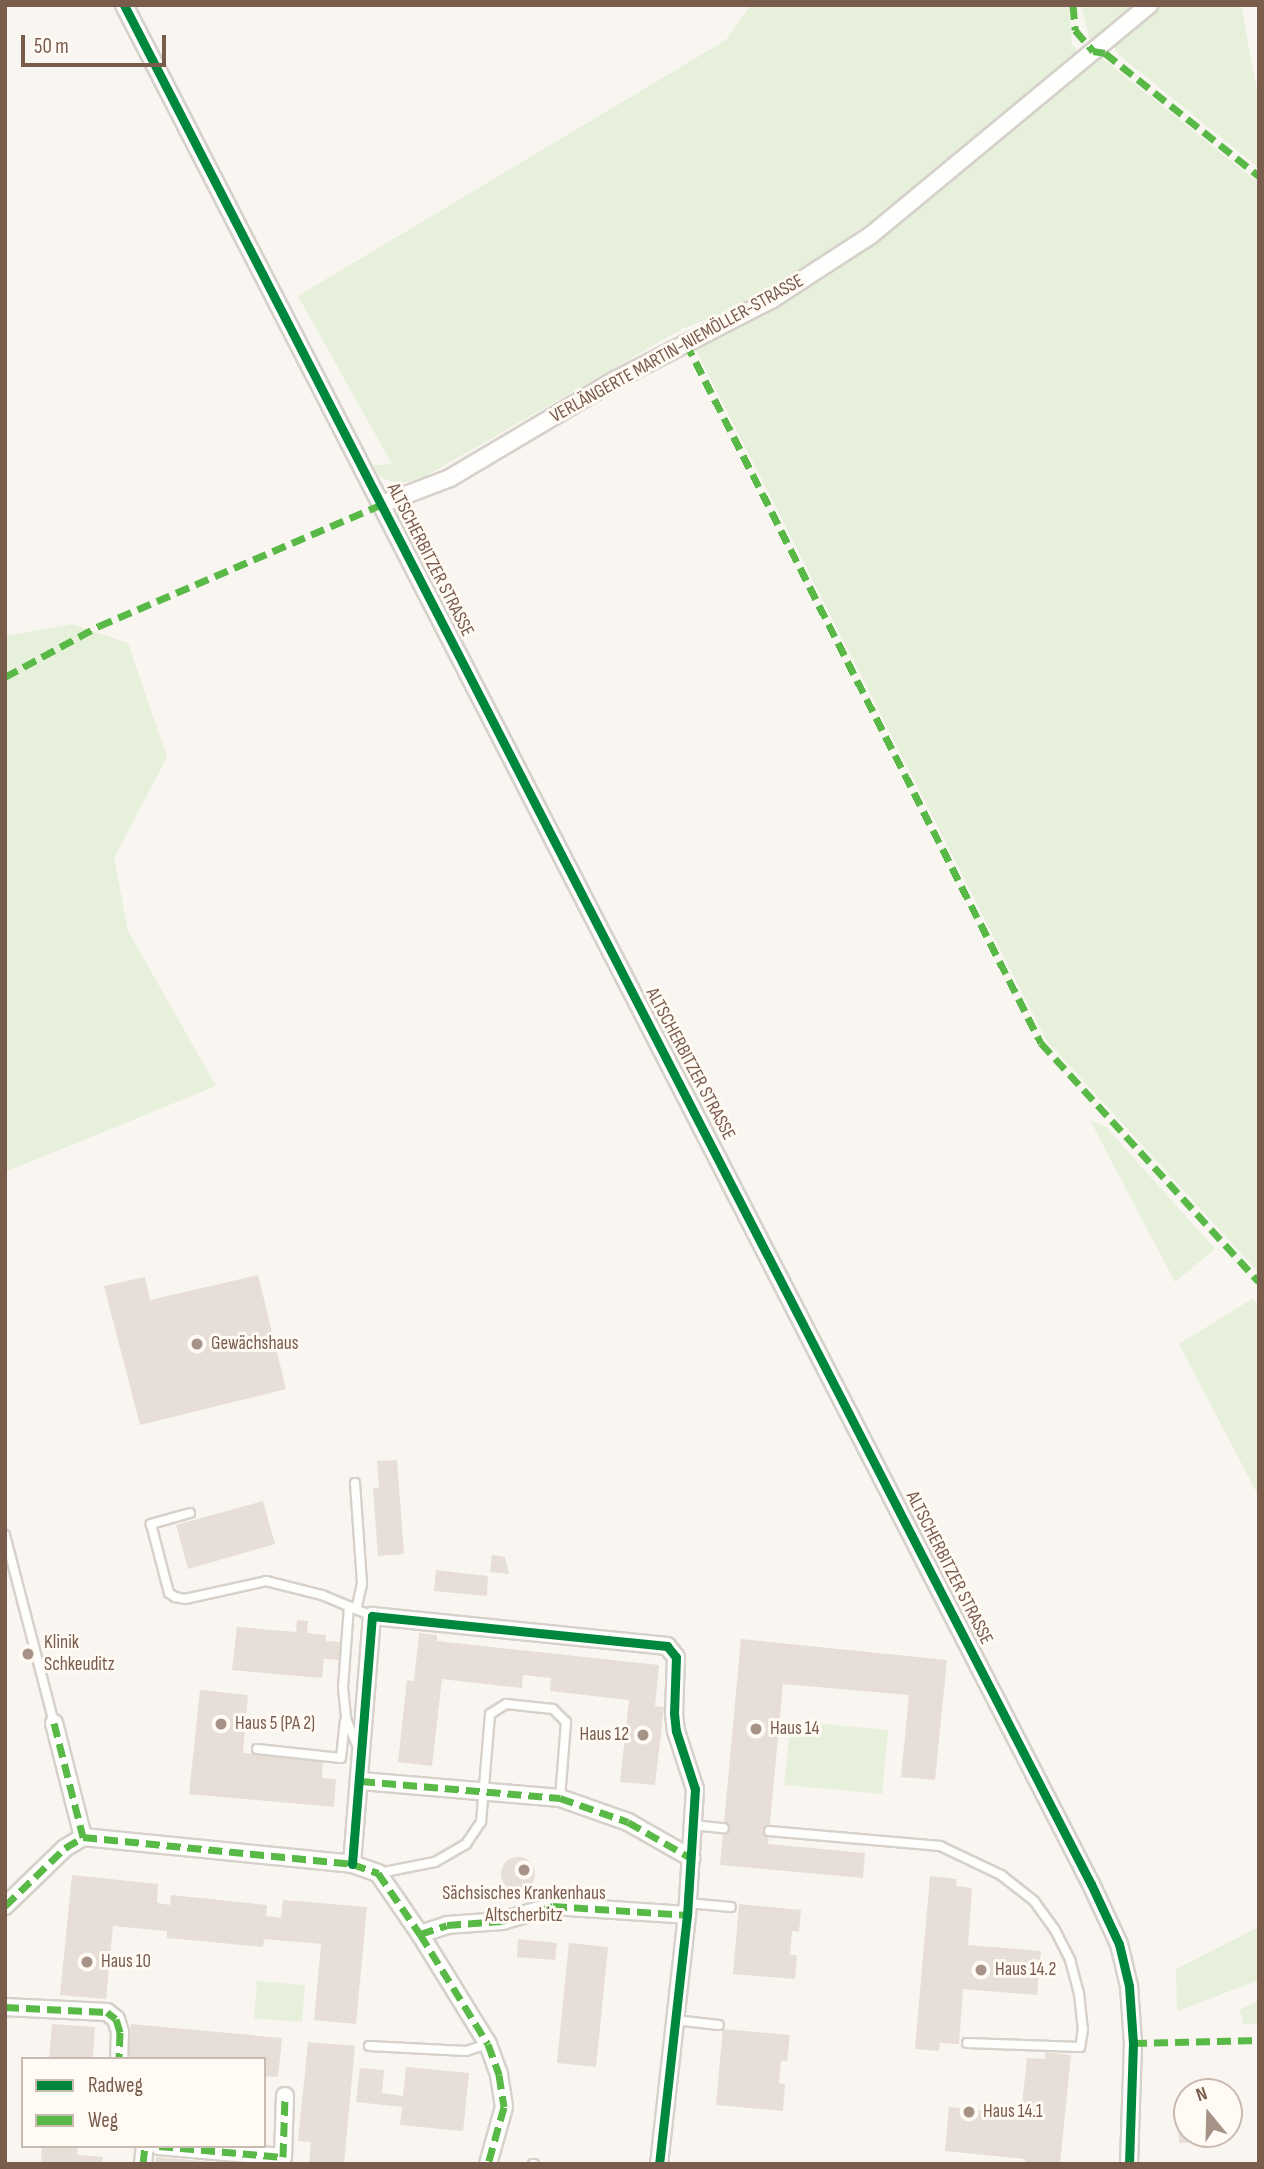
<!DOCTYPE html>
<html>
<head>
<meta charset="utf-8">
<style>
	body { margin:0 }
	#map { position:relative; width:1264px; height:2169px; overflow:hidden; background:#f9f5f0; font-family:"Sofia Sans Condensed",sans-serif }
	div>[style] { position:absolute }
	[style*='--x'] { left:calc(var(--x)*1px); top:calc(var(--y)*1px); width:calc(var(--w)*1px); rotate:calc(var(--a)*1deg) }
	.green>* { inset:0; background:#e7f0db }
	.building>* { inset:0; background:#e6ded7 }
	.round { border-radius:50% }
	.roads { filter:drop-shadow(2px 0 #d7d1cb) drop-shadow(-2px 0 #d7d1cb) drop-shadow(0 2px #d7d1cb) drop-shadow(0 -2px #d7d1cb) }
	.service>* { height:8px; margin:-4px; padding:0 4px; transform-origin:4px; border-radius:4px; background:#fefefd }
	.minor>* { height:16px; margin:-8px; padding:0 8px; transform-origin:8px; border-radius:8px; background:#fefefd }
	.quiet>* { height:7px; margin-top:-3.5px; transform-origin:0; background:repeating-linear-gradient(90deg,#58b947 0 14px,transparent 0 21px) }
	.cycleway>* { height:9px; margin:-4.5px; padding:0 4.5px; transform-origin:4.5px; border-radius:4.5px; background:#00873e }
	.dots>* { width:19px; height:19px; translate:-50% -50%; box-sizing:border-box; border:4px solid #fffaf3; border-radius:50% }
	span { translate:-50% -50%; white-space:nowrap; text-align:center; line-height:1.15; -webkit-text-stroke:6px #fffaf3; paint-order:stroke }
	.street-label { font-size:19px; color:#7a5c4d }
	.poi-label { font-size:19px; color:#7a5c4d }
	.left { translate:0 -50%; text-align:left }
	.right { translate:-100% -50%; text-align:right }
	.frame { position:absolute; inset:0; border:7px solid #7a5c4d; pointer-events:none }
	.legend { position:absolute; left:21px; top:2057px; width:245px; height:91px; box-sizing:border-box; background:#fffaf3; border:2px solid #cabbb1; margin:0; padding:9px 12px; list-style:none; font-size:21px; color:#7a5c4d }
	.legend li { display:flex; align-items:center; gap:14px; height:35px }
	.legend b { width:35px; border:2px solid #cabbb1 }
	.north { position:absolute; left:1173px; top:2078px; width:70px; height:70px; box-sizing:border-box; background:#fffaf3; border:2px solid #cabbb1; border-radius:50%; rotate:341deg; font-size:19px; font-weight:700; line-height:28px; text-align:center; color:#7a5c4d }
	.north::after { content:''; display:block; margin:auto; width:24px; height:32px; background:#a69286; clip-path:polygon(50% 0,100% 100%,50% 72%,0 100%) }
	.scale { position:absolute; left:21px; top:35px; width:145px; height:32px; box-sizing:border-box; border:4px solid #7a5c4d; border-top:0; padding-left:9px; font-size:21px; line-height:24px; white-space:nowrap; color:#7a5c4d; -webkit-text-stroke:5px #fffaf3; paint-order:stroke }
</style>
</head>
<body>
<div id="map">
	<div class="green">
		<i style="clip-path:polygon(751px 5px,1069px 5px,1072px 44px,1079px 52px,871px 222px,748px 303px,682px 329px,424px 477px,399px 484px,384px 479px,371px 466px,392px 464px,298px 296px,726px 40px)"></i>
		<i style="clip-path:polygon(1081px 5px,1134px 5px,1090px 41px)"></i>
		<i style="clip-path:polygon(1160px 5px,1241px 5px,1259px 102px,1259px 168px,1119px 55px,1112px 44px)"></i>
		<i style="clip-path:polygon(1095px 57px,1102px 58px,1259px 183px,1259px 1273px,1046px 1040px,694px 346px,774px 305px)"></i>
		<i style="clip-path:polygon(72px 624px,128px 643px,167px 757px,114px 858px,128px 931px,216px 1086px,5px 1172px,5px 636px)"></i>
		<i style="clip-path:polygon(1090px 1120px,1106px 1127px,1215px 1249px,1175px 1282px)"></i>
		<i style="clip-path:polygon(1252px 1299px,1259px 1306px,1259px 1497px,1179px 1344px)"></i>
		<i style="clip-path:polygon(791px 1721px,888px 1730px,882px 1794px,784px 1785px)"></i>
		<i style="clip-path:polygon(1259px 1927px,1259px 1980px,1177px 2011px,1176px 1969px)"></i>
		<i style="clip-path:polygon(257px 1981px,305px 1985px,302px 2022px,254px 2018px)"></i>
		<i style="clip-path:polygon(1259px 2000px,1259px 2024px,1243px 2024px,1240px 2010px)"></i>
	</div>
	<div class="building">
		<i style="clip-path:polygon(258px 1275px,286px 1389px,140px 1425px,104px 1286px,145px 1277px,150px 1300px)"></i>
		<i style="clip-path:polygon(397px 1460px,404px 1554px,378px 1556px,373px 1488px,379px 1488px,377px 1461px)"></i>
		<i style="clip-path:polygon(263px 1501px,275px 1544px,188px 1569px,176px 1525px)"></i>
		<i style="clip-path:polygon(492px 1555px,505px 1557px,509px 1574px,490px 1572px)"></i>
		<i style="clip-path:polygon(436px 1570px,488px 1576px,487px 1596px,434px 1591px)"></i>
		<i style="clip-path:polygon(297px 1620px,308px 1621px,307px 1633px,326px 1635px,326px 1641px,342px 1642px,340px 1660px,324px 1659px,322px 1678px,232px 1670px,237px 1627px,296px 1632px)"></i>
		<i style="clip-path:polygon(419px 1633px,437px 1635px,437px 1641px,659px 1665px,655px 1706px,664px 1707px,655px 1785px,620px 1782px,629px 1700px,550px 1691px,551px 1678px,523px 1675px,522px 1688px,442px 1679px,432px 1766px,398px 1762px,407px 1680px,414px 1681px)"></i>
		<i style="clip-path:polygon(741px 1639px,947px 1660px,935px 1780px,901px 1777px,909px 1695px,783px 1684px,768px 1844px,865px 1853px,863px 1878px,720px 1865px)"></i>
		<i style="clip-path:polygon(200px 1690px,248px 1695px,243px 1753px,323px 1760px,322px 1778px,336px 1779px,334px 1807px,189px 1794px)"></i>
		<i class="round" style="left:501px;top:1857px;width:34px;height:34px"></i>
		<i style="clip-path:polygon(72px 1875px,158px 1884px,157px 1903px,170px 1905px,171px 1895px,267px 1905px,266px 1916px,281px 1918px,283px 1900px,367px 1907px,356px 2024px,314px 2020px,321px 1944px,264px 1939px,263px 1947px,167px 1938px,167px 1931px,113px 1926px,106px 1999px,60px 1995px)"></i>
		<i style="clip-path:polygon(930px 1876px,957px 1879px,956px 1886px,972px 1888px,968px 1945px,1041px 1951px,1037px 1995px,963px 1989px,959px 2044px,940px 2043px,939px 2051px,915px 2049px)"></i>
		<i style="clip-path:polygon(739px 1904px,801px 1910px,799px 1932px,792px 1931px,790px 1955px,797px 1955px,795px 1979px,733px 1974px)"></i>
		<i style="clip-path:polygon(518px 1939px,557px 1943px,555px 1960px,517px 1957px)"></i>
		<i style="clip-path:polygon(569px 1943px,608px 1947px,596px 2067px,557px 2063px)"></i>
		<i style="clip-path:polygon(52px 2024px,95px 2027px,93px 2059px,49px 2059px)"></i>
		<i style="clip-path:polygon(131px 2024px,282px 2038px,278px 2077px,264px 2076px,264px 2059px,128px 2059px)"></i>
		<i style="clip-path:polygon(723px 2029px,790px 2035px,787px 2061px,781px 2061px,779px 2083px,785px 2084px,783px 2111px,716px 2105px)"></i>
		<i style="clip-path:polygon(308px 2042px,355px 2046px,344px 2164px,309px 2164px,311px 2142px,298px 2141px)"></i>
		<i style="clip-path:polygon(1045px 2052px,1071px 2055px,1060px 2164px,1025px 2164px,1025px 2159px,945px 2151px,949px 2107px,1029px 2116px,1030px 2106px,1022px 2106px,1027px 2058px,1045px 2059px)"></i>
		<i style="clip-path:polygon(406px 2067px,469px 2073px,463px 2131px,400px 2125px,402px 2107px,356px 2102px,360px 2068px,384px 2070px,382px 2093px,403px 2096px)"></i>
		<i style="clip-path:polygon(1178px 2108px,1187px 2108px,1187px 2134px,1208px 2134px,1208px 2142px,1179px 2143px)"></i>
		<i style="clip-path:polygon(42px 2146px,78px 2146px,77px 2155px,103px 2157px,102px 2164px,41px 2164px)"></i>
		<i style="clip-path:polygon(156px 2157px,214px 2162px,213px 2164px,155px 2164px)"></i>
	</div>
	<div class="roads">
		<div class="service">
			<i style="--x:355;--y:1483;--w:101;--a:86"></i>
			<i style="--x:362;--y:1584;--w:26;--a:103"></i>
			<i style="--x:190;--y:1513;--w:41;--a:164.2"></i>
			<i style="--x:151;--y:1524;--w:71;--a:75.4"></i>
			<i style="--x:169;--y:1593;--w:7;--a:34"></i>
			<i style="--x:175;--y:1597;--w:10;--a:11"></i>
			<i style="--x:185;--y:1599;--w:83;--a:-12.5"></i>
			<i style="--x:266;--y:1581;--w:58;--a:14"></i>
			<i style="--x:322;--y:1595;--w:54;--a:22.8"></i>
			<i style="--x:5;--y:1535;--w:194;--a:75.4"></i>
			<i style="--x:349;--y:1606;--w:82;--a:94.2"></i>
			<i style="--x:343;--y:1688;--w:31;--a:84"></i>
			<i style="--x:346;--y:1719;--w:30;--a:67"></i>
			<i style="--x:257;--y:1749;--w:84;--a:6.1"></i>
			<i style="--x:341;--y:1758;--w:36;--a:-84"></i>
			<i style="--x:693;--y:1825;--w:31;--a:6"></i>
			<i style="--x:769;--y:1831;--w:172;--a:5"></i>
			<i style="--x:940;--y:1846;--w:68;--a:25.4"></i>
			<i style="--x:1001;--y:1875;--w:42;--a:38.2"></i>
			<i style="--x:1034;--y:1901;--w:36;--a:54"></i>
			<i style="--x:1055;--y:1930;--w:34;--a:63"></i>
			<i style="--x:1070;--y:1960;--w:34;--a:75"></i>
			<i style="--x:1079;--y:1993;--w:36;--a:84"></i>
			<i style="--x:1083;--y:2029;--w:18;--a:99"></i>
			<i style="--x:1080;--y:2047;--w:113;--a:-178"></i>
			<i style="--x:379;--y:1873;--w:57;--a:-11.1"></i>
			<i style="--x:435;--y:1862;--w:36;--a:-30"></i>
			<i style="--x:466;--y:1844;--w:27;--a:-56"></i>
			<i style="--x:481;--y:1822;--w:108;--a:-85.2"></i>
			<i style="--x:490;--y:1714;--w:19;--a:-32"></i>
			<i style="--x:506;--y:1704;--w:47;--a:6.1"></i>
			<i style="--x:553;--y:1709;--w:18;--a:45"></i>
			<i style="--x:566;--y:1722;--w:76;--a:94.5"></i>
			<i style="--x:687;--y:1903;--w:44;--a:5.2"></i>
			<i style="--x:675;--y:2020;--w:44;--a:6.5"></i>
			<i style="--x:369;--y:2046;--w:97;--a:3"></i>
			<i style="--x:466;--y:2051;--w:23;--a:-18"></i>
			<i style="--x:533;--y:2164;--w:1;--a:0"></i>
		</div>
		<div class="minor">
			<i style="--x:124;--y:5;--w:2113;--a:62.77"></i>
			<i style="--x:1091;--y:1884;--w:66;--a:65"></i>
			<i style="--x:1119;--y:1944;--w:43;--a:76.6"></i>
			<i style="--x:1129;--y:1986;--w:57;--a:86"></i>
			<i style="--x:1133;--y:2043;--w:121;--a:91.9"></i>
			<i style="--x:382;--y:504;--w:73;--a:-20.9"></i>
			<i style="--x:450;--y:478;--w:194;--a:-30.7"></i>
			<i style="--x:617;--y:379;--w:173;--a:-27.2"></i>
			<i style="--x:771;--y:300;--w:119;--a:-33"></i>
			<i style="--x:871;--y:235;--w:361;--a:-39.6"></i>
			<i style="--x:54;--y:1723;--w:118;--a:75.7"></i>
			<i style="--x:361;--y:1781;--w:200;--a:4.9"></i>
			<i style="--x:560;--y:1798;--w:72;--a:19.4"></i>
			<i style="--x:628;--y:1822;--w:73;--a:29.7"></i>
			<i style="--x:352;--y:1864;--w:249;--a:-85.4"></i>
			<i style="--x:372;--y:1616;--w:297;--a:5.8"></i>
			<i style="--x:667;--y:1646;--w:14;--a:51"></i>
			<i style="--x:676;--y:1657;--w:56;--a:92"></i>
			<i style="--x:674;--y:1713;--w:18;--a:84"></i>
			<i style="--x:676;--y:1731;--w:61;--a:71.9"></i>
			<i style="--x:695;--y:1789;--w:126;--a:93.6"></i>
			<i style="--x:687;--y:1915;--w:251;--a:96.4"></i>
			<i style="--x:5;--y:1906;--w:83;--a:-44"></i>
			<i style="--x:65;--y:1848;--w:21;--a:-31"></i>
			<i style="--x:83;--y:1837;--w:270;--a:5.7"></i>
			<i style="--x:352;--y:1864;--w:28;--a:19"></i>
			<i style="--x:378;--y:1873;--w:74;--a:55.5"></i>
			<i style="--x:420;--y:1934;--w:129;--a:58.3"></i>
			<i style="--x:488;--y:2044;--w:33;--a:70"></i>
			<i style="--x:499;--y:2075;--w:32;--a:81"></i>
			<i style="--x:504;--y:2107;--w:59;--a:105.7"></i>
			<i style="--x:420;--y:1934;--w:28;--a:-18"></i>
			<i style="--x:447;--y:1925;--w:55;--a:-4.2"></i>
			<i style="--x:502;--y:1921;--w:53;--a:-16.4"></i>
			<i style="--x:553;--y:1906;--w:134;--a:3.8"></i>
			<i style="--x:5;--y:2007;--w:102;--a:2.8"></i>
			<i style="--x:107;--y:2012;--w:11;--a:38"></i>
			<i style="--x:116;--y:2019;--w:14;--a:73"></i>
			<i style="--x:120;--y:2032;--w:27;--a:92"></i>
			<i style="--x:159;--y:2146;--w:124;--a:5.1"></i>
			<i style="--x:283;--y:2157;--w:61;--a:-88.1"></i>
			<i style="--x:143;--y:2164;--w:18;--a:-84"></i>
		</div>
	</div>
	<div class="quiet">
		<i style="--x:1073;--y:5;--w:25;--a:85"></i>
		<i style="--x:1075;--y:30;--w:28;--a:49"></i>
		<i style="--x:1093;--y:51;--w:12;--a:9"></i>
		<i style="--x:1105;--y:53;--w:197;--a:38.6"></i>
		<i style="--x:686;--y:343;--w:785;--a:63.11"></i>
		<i style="--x:1041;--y:1043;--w:323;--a:47.6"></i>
		<i style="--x:5;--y:677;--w:107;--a:-28.5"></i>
		<i style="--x:99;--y:626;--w:308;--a:-23.3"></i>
		<i style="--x:54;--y:1723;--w:118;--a:75.7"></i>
		<i style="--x:361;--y:1781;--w:200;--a:4.9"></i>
		<i style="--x:560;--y:1798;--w:72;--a:19.4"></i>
		<i style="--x:628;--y:1822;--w:73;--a:29.7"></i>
		<i style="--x:5;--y:1906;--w:83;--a:-44"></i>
		<i style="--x:65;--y:1848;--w:21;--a:-31"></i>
		<i style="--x:83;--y:1837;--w:270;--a:5.7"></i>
		<i style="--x:352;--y:1864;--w:28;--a:19"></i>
		<i style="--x:378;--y:1873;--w:74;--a:55.5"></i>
		<i style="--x:420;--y:1934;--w:129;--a:58.3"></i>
		<i style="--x:488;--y:2044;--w:33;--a:70"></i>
		<i style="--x:499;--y:2075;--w:32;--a:81"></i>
		<i style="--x:504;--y:2107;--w:59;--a:105.7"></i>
		<i style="--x:420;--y:1934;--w:28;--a:-18"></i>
		<i style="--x:447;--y:1925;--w:55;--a:-4.2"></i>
		<i style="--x:502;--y:1921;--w:53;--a:-16.4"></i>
		<i style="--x:553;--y:1906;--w:134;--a:3.8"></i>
		<i style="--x:5;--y:2007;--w:102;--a:2.8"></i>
		<i style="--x:107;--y:2012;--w:11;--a:38"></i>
		<i style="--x:116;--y:2019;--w:14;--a:73"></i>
		<i style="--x:120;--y:2032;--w:27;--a:92"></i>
		<i style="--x:1133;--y:2043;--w:126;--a:-1.4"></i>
		<i style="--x:159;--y:2146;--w:124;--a:5.1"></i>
		<i style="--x:283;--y:2157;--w:61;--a:-88.1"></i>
		<i style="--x:143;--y:2164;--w:18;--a:-84"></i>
	</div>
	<div class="cycleway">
		<i style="--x:124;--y:5;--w:2113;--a:62.77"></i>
		<i style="--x:1091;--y:1884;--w:66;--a:65"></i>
		<i style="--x:1119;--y:1944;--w:43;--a:76.6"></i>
		<i style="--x:1129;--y:1986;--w:57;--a:86"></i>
		<i style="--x:1133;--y:2043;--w:121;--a:91.9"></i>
		<i style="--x:352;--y:1864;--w:249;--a:-85.4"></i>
		<i style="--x:372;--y:1616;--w:297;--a:5.8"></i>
		<i style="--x:667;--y:1646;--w:14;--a:51"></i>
		<i style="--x:676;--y:1657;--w:56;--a:92"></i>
		<i style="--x:674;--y:1713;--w:18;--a:84"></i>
		<i style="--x:676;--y:1731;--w:61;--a:71.9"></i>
		<i style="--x:695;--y:1789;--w:126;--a:93.6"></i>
		<i style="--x:687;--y:1915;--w:251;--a:96.4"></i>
	</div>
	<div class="dots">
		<i style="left:197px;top:1344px;background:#a69286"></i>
		<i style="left:28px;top:1654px;background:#a69286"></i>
		<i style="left:221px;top:1724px;background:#a69286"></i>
		<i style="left:756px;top:1729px;background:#a69286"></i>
		<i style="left:643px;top:1735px;background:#a69286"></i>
		<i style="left:524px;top:1870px;background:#a69286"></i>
		<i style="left:87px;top:1962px;background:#a69286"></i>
		<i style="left:981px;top:1970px;background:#a69286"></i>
		<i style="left:969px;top:2112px;background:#a69286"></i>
	</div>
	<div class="street-label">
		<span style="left:677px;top:349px;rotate:-29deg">VERLÄNGERTE MARTIN-NIEMÖLLER-STRASSE</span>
		<span style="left:430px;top:560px;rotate:63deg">ALTSCHERBITZER STRASSE</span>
		<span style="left:690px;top:1064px;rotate:62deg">ALTSCHERBITZER STRASSE</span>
		<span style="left:949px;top:1568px;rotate:63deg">ALTSCHERBITZER STRASSE</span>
	</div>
	<div class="poi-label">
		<span class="left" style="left:211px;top:1344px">Gewächshaus</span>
		<span class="left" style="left:44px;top:1654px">Klinik<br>Schkeuditz</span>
		<span class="left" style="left:235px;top:1724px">Haus 5 (PA 2)</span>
		<span class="left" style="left:770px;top:1729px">Haus 14</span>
		<span class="right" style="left:629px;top:1735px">Haus 12</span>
		<span style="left:524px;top:1905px">Sächsisches Krankenhaus<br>Altscherbitz</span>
		<span class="left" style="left:101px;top:1962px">Haus 10</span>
		<span class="left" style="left:995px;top:1970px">Haus 14.2</span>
		<span class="left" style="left:983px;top:2112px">Haus 14.1</span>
	</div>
	<div class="frame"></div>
	<ul class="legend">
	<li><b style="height:9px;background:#00873e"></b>Radweg</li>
	<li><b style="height:9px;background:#58b947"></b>Weg</li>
	</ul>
	<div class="north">N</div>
	<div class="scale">50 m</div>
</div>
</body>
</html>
